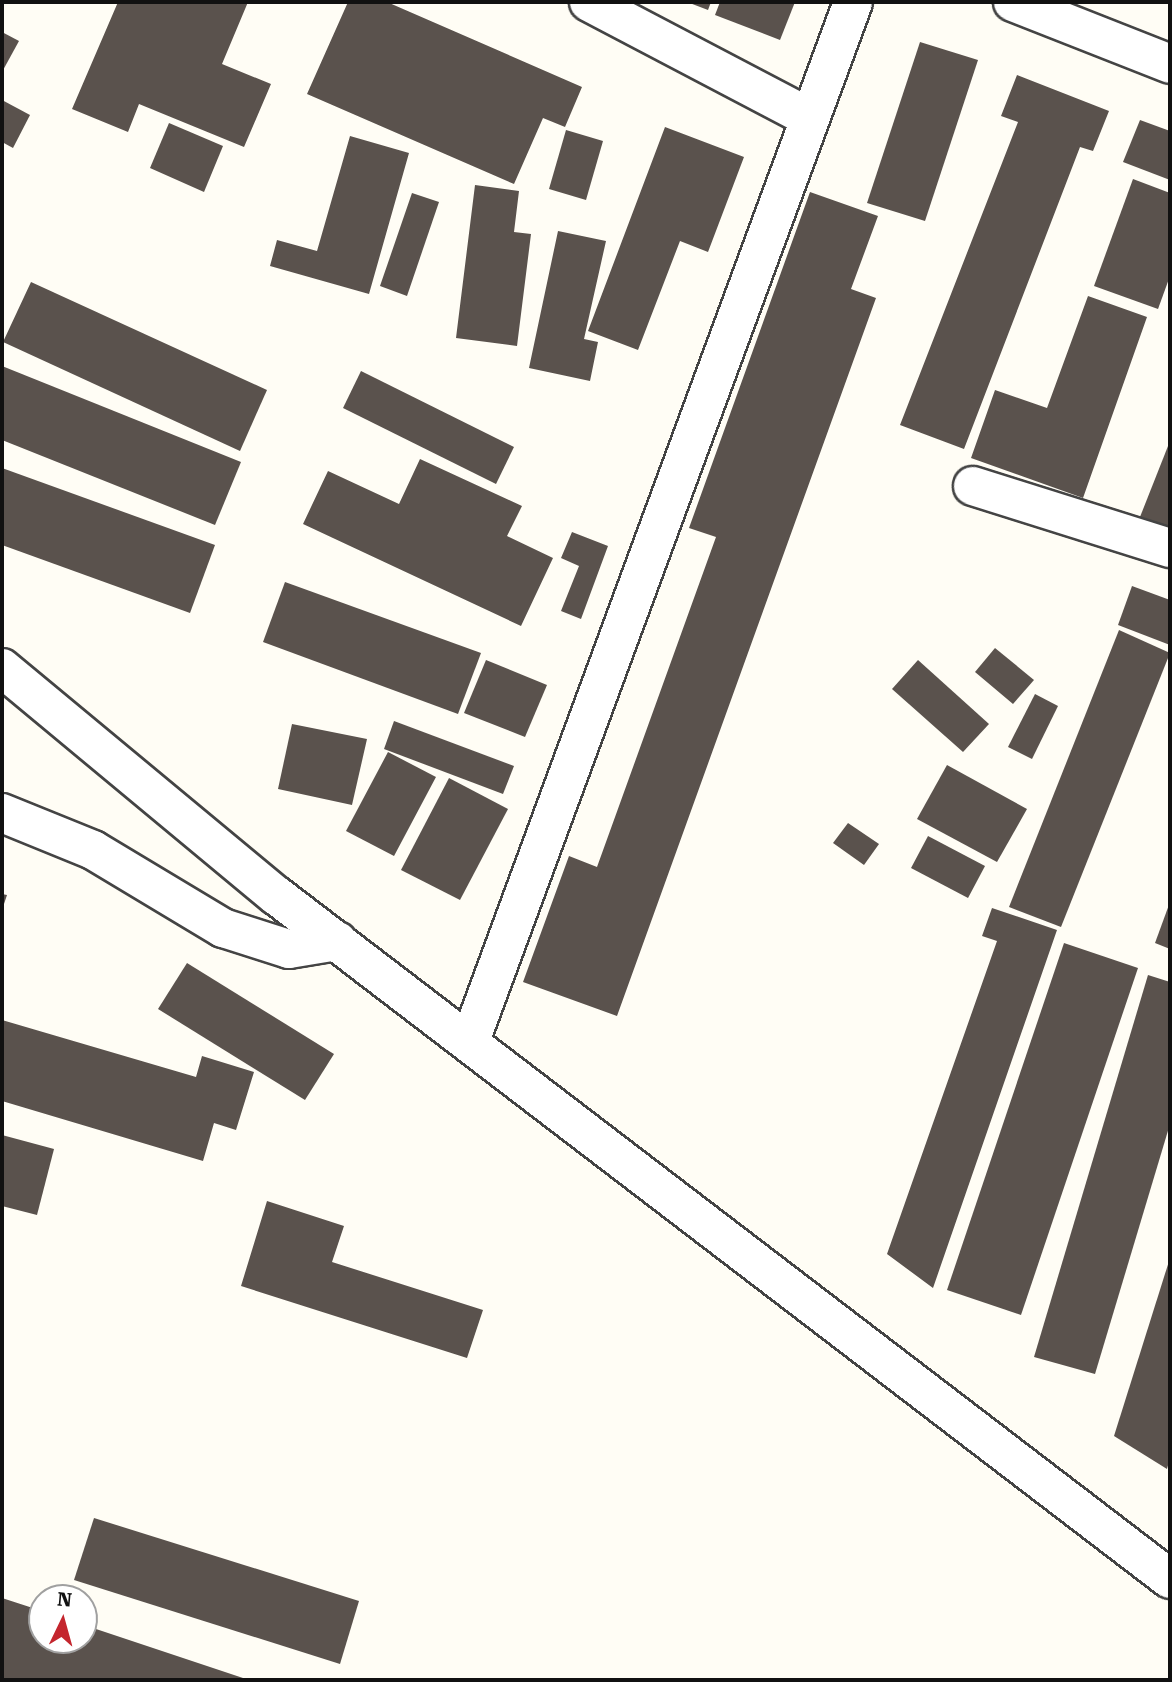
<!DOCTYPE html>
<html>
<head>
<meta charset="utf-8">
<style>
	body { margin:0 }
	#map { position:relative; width:1172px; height:1682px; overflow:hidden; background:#fffdf5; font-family:"Roboto Serif",serif }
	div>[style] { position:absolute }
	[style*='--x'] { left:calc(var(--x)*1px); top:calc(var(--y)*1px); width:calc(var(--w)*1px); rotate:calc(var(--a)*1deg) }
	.building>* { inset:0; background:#5a524d }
	.roads { filter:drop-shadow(2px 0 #444) drop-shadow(-2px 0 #444) drop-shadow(0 2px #444) drop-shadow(0 -2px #444) }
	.minor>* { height:38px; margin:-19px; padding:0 19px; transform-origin:19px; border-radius:19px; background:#fff }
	span { translate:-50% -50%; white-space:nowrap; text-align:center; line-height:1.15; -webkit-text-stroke:7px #fff; paint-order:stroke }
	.frame { position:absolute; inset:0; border:4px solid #111; pointer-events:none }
	.north { position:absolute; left:28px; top:1584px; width:70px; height:70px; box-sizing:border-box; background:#fff; border:2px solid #a0a0a0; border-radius:50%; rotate:5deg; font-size:19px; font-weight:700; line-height:28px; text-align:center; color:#111 }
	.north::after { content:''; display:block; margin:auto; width:24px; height:32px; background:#c4262e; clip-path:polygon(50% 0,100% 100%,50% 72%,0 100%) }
</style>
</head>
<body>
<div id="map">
	<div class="building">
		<i style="clip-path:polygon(118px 2px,248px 2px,222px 64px,271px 84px,244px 147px,139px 104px,128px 132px,72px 109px)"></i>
		<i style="clip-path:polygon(348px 2px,387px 2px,582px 87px,565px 127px,543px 118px,514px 184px,307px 94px)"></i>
		<i style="clip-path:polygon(687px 2px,711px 2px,708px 10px)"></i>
		<i style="clip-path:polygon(720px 2px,795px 2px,780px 40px,715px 15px)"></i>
		<i style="clip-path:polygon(2px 32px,19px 41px,2px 72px)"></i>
		<i style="clip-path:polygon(920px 42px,978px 60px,925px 221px,867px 203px)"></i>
		<i style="clip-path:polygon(1017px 75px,1109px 111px,1093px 151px,1080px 147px,964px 449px,900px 425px,1018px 122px,1001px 116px)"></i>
		<i style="clip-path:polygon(2px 100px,30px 115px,13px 148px,2px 142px)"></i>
		<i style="clip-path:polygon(1140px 120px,1170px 131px,1170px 180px,1123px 162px)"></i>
		<i style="clip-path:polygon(169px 123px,223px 146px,204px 192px,150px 168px)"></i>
		<i style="clip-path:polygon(665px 127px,744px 157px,708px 252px,680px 241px,638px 350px,588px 331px)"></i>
		<i style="clip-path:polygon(566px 130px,603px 141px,586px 200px,549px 189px)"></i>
		<i style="clip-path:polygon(350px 136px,409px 153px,369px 294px,270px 266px,277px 240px,317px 251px)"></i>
		<i style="clip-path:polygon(1133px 179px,1170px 193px,1170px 276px,1158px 309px,1094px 286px)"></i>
		<i style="clip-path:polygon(475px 185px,519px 191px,514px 232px,531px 234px,517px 346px,456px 338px)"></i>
		<i style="clip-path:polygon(810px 192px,878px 216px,851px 289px,876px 298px,617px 1016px,523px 982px,569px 856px,597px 867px,716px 537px,689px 528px)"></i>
		<i style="clip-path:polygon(412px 193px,439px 202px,407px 296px,380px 286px)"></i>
		<i style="clip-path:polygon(558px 231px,606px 241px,584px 339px,598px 342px,590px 381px,529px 368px)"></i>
		<i style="clip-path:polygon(31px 282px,267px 390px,240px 451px,3px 342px)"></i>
		<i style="clip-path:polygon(1088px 296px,1147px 317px,1083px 498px,971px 458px,995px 390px,1047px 408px)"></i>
		<i style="clip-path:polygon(2px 366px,241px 462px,215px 525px,2px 440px)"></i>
		<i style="clip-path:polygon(361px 371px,514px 447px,496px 484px,343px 408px)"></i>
		<i style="clip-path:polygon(1170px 441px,1170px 529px,1140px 517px)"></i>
		<i style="clip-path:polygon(420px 459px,522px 506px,507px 536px,553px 558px,521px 626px,303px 524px,328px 471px,399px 504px)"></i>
		<i style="clip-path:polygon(2px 468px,215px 545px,190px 613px,2px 545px)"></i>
		<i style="clip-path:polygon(572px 532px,608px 546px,581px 619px,561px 611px,579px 566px,561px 558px)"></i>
		<i style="clip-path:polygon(285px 582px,481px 653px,458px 714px,263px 642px)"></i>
		<i style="clip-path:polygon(1132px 586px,1170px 600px,1170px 645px,1118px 625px)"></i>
		<i style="clip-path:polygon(1119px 630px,1170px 653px,1061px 927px,1009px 907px)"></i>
		<i style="clip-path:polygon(995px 648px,1034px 680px,1013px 704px,975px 672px)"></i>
		<i style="clip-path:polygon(486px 660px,547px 685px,525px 737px,464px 713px)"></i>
		<i style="clip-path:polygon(918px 660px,989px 724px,963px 752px,892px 689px)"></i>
		<i style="clip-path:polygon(1035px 694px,1058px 706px,1032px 759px,1008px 747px)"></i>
		<i style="clip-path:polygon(394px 721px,514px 766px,503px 794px,384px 749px)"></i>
		<i style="clip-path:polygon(292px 724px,367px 739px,352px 805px,278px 789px)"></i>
		<i style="clip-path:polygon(388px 752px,436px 777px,394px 856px,346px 831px)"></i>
		<i style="clip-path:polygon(947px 765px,1027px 809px,997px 862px,917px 819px)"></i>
		<i style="clip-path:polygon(449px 778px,508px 809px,460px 900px,401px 870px)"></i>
		<i style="clip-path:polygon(848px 823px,879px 844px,864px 865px,833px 843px)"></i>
		<i style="clip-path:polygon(928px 836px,985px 866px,968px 898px,911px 868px)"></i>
		<i style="clip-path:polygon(2px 894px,7px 895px,2px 910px)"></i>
		<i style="clip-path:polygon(1170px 902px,1170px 949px,1155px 943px)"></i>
		<i style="clip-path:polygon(992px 908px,1057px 930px,933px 1288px,887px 1254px,997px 941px,982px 936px)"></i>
		<i style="clip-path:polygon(1064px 943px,1138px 968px,1021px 1315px,947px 1290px)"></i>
		<i style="clip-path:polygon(187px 963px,334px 1054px,305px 1100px,158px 1009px)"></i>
		<i style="clip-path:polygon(1148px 975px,1170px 982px,1170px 1124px,1095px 1374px,1034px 1357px)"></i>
		<i style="clip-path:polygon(2px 1020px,196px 1077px,202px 1056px,254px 1072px,236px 1130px,214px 1123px,203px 1161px,2px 1101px)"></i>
		<i style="clip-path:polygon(2px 1135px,54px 1149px,37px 1215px,2px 1206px)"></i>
		<i style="clip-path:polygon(267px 1201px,344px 1226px,332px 1262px,483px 1310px,467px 1358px,241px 1286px)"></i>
		<i style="clip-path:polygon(1170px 1258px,1170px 1458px,1167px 1469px,1114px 1436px)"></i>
		<i style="clip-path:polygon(94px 1518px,359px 1601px,340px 1664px,74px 1580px)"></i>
		<i style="clip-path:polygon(2px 1598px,42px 1611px,42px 1640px,84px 1640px,84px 1625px,249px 1680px,2px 1680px)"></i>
	</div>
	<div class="roads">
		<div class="minor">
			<i style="--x:589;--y:2;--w:247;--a:27.7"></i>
			<i style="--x:1013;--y:2;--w:169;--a:21.5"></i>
			<i style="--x:973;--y:486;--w:207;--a:17.5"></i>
			<i style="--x:2;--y:668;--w:357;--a:39.7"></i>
			<i style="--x:277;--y:896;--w:1124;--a:37.41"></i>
			<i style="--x:2;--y:813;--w:98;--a:22.1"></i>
			<i style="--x:93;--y:850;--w:152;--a:31"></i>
			<i style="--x:223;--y:928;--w:69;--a:17.7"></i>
			<i style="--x:289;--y:949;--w:49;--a:-9.5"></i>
			<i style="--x:470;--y:1041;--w:1107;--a:-69.76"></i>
		</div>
	</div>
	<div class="frame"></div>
	<div class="north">N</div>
</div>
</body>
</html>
